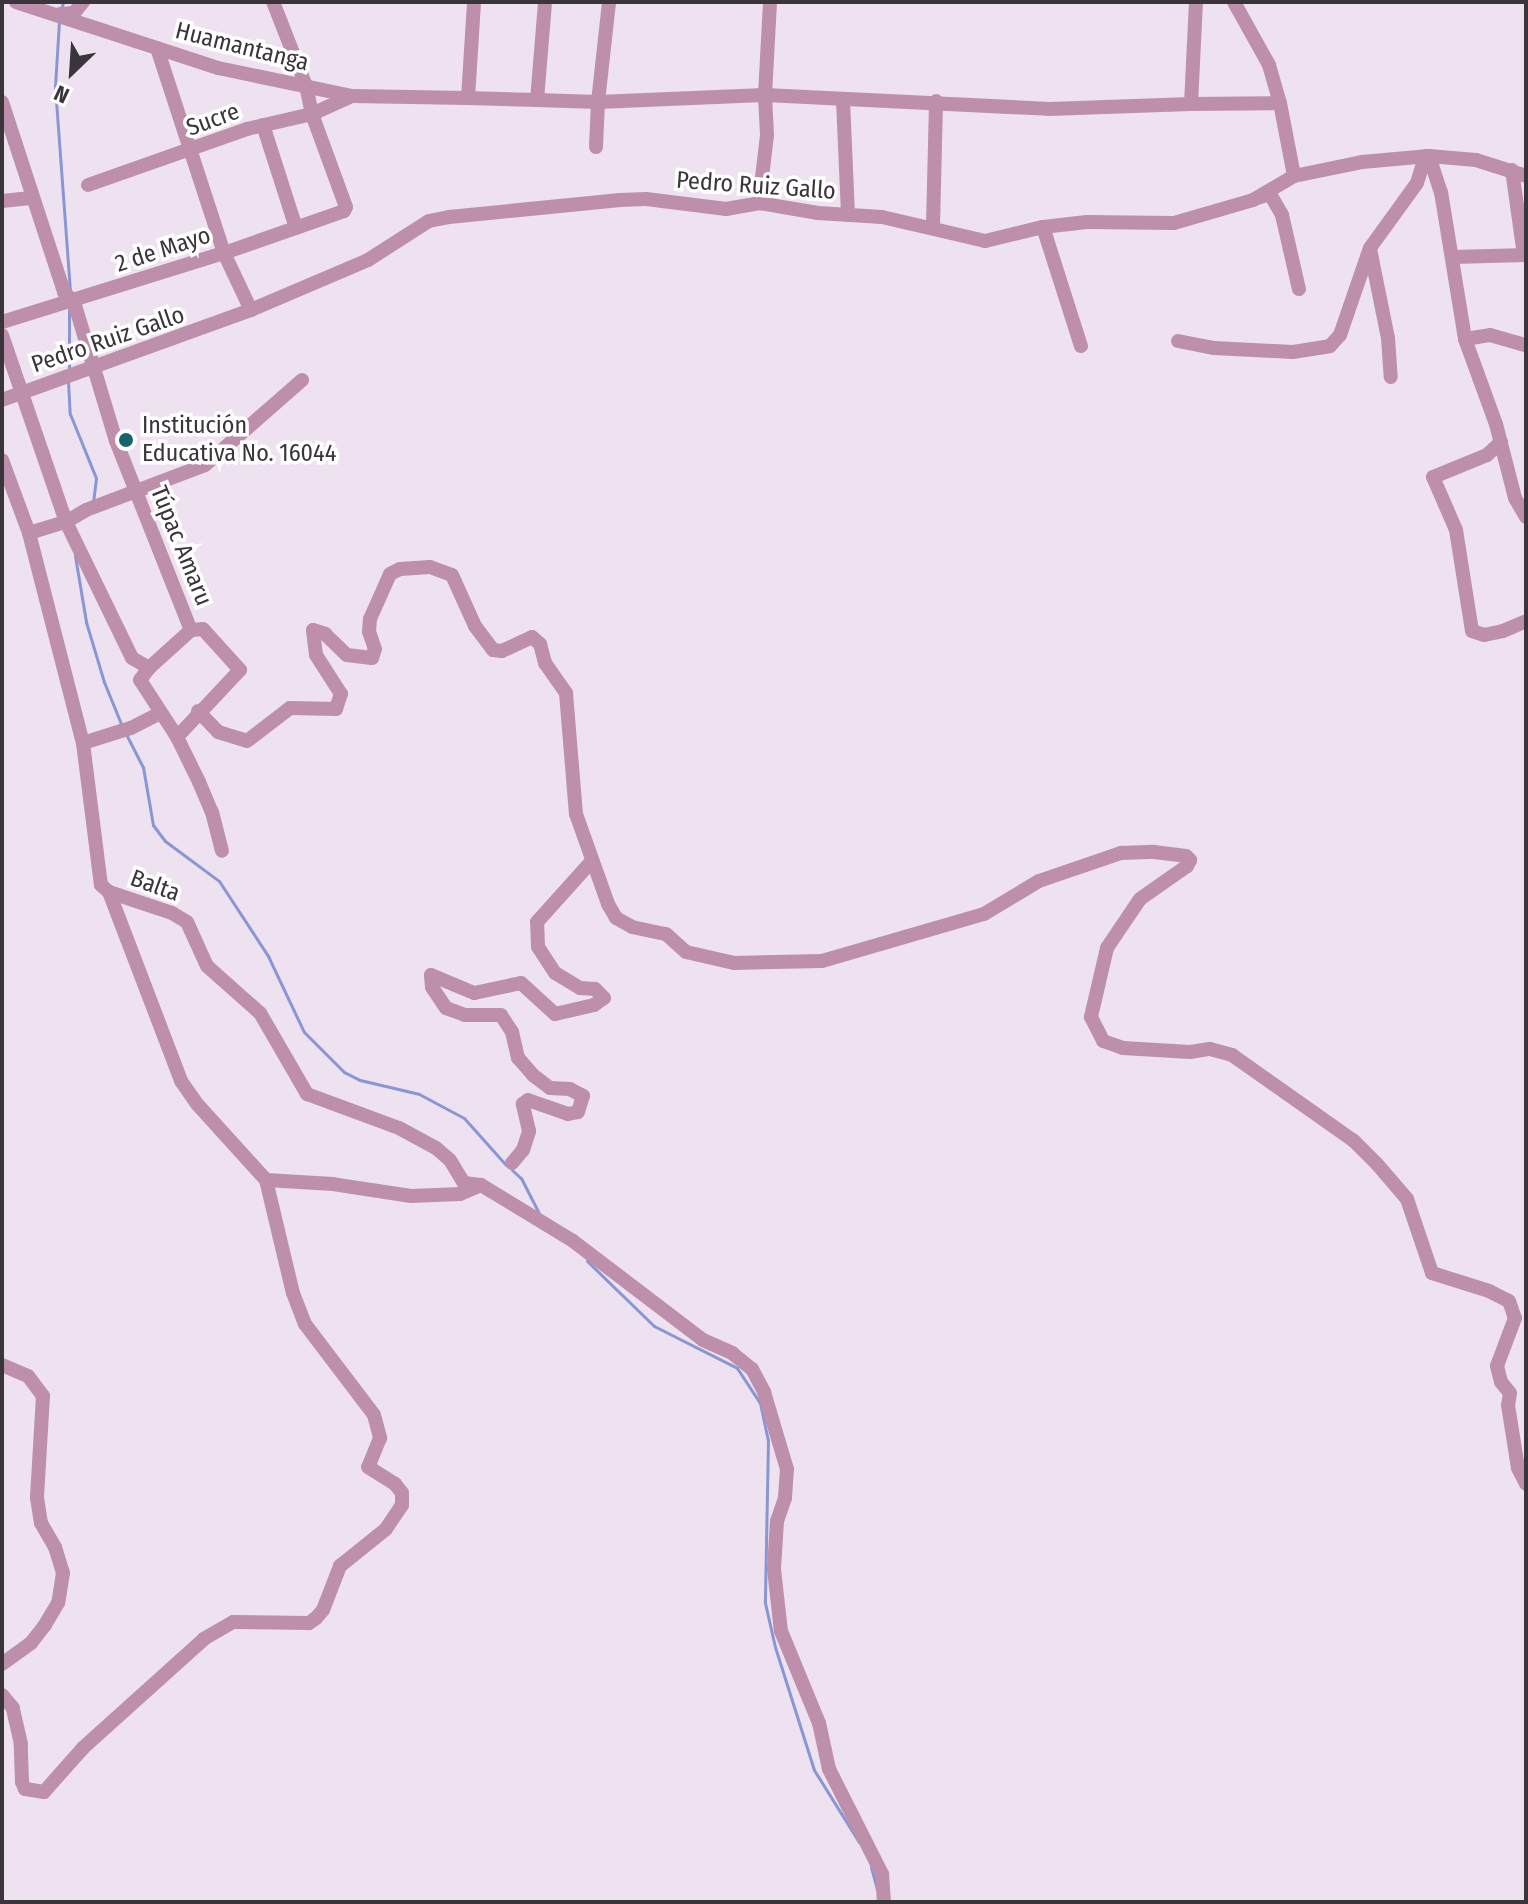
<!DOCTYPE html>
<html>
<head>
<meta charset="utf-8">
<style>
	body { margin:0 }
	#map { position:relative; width:1528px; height:1904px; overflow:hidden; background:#eee2f1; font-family:"Fira Sans Condensed",sans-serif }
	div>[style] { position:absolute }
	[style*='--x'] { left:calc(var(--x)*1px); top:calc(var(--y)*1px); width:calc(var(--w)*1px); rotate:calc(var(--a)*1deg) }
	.stream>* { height:3px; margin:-1.5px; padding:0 1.5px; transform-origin:1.5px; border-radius:1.5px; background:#8897d4 }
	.minor>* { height:14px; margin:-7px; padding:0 7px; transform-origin:7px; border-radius:7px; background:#be8fab }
	.dots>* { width:22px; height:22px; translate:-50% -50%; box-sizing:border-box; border:4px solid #fff; border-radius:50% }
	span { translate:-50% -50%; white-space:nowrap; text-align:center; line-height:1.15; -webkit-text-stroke:7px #fff; paint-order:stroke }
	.street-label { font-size:24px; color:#3a353b }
	.poi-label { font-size:24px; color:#3a353b }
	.left { translate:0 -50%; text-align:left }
	.frame { position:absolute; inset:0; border:4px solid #3a353b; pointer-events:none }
	.north { position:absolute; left:32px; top:32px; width:80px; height:80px; -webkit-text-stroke:6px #fff; paint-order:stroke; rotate:205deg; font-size:22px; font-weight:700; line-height:32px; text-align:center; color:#3a353b }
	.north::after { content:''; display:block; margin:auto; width:28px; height:36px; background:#3a353b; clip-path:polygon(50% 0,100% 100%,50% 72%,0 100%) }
</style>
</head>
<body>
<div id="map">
	<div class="stream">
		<i style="--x:61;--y:10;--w:8;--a:-76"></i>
		<i style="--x:59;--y:21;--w:66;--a:93.5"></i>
		<i style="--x:55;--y:87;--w:203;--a:85.8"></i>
		<i style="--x:69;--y:309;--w:60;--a:90"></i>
		<i style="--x:68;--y:381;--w:33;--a:87"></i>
		<i style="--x:70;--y:414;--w:69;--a:67.9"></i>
		<i style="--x:96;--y:478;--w:25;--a:97"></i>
		<i style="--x:75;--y:556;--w:67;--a:80.5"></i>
		<i style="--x:86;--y:622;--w:63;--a:73.3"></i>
		<i style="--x:104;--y:682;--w:48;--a:67.8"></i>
		<i style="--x:127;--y:736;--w:35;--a:63"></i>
		<i style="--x:143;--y:767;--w:59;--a:80.2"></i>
		<i style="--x:153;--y:825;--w:20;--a:53"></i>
		<i style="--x:165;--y:841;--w:67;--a:36.5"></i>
		<i style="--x:219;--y:881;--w:90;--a:56.8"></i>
		<i style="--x:268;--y:956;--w:84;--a:64.7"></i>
		<i style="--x:304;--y:1032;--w:57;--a:45"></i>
		<i style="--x:344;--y:1072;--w:18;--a:27"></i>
		<i style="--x:360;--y:1080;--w:61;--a:13.3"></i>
		<i style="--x:419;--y:1094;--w:51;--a:28.1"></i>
		<i style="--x:464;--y:1118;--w:63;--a:48.2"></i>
		<i style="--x:512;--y:1170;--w:12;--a:42"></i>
		<i style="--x:521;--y:1178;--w:39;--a:63"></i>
		<i style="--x:587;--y:1261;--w:93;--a:44.1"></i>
		<i style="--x:654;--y:1326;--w:93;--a:26.8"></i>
		<i style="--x:737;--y:1368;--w:42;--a:56.7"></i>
		<i style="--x:760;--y:1403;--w:38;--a:78"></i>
		<i style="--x:768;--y:1440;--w:163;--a:91.1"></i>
		<i style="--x:765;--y:1603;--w:45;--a:77.2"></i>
		<i style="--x:775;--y:1647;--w:129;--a:72.4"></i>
		<i style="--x:814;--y:1770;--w:85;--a:58"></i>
		<i style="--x:871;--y:1867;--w:24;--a:75"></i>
	</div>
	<div class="minor">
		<i style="--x:16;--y:2;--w:213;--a:18.1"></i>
		<i style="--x:218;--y:68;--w:137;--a:11.8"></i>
		<i style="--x:352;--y:96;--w:116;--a:1"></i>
		<i style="--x:468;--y:98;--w:96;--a:-86.4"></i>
		<i style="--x:1234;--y:2;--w:72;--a:60.9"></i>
		<i style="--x:1269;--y:65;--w:40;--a:74"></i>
		<i style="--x:60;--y:14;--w:14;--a:-4"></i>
		<i style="--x:74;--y:13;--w:14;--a:-51"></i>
		<i style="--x:157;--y:48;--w:216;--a:71.9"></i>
		<i style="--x:224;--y:253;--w:63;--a:64.7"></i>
		<i style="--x:468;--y:98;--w:69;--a:1.7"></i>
		<i style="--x:537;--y:100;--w:98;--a:-85.3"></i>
		<i style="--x:537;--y:100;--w:61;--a:1.9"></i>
		<i style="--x:598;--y:102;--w:101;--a:-83.7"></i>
		<i style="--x:843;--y:100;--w:115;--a:87.5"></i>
		<i style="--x:2;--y:102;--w:200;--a:71.9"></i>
		<i style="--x:64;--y:292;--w:14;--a:45"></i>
		<i style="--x:74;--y:302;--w:145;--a:73.2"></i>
		<i style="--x:116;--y:441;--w:203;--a:68.4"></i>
		<i style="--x:1191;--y:104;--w:89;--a:-0.6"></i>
		<i style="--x:1280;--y:103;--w:74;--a:79.1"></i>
		<i style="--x:263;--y:125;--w:108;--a:72.2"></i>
		<i style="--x:596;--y:147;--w:45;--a:-87.5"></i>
		<i style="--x:598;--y:102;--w:167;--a:-2.4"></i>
		<i style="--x:765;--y:95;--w:284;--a:2.8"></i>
		<i style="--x:1049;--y:109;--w:142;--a:-2"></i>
		<i style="--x:1191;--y:104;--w:102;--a:-87.2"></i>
		<i style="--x:1429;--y:156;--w:38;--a:72"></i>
		<i style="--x:1441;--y:192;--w:149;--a:80.7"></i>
		<i style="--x:1465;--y:339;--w:90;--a:70"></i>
		<i style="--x:1496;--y:424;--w:76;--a:75.6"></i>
		<i style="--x:1515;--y:498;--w:22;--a:60"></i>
		<i style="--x:1512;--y:170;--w:86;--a:82"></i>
		<i style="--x:88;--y:185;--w:169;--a:-19.4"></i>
		<i style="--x:247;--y:129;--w:67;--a:-13"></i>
		<i style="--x:312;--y:114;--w:44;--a:-24.2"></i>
		<i style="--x:1257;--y:198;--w:14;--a:-17"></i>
		<i style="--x:1270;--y:194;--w:24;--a:60"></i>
		<i style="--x:1282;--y:215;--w:76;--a:77.1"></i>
		<i style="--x:2;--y:201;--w:31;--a:-6"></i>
		<i style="--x:759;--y:203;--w:68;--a:-83.3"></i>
		<i style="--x:767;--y:135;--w:40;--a:-92.9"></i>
		<i style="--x:765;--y:95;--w:93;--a:-86.9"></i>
		<i style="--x:933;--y:226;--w:125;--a:-88.6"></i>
		<i style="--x:1043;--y:227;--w:125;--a:72.3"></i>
		<i style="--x:1370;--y:249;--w:91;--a:78.6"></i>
		<i style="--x:1388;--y:338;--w:39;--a:86"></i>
		<i style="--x:1453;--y:257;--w:73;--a:-1.6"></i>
		<i style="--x:2;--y:322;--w:232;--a:-17.3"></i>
		<i style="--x:224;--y:253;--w:127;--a:-19.3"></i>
		<i style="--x:344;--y:211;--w:4;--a:-63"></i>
		<i style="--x:346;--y:207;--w:99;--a:-110.1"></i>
		<i style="--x:312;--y:114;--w:29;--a:-102"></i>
		<i style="--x:306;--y:86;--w:90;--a:-111.4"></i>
		<i style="--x:2;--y:335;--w:198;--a:71.1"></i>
		<i style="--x:66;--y:522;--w:151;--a:64.1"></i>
		<i style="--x:132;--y:658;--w:20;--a:30"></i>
		<i style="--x:149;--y:668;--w:15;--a:127"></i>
		<i style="--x:140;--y:680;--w:68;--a:57"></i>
		<i style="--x:177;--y:737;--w:50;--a:63.9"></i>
		<i style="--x:199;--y:782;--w:33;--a:67"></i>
		<i style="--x:212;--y:812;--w:40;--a:75.6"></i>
		<i style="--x:1465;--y:339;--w:25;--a:-9"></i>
		<i style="--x:1490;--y:335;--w:37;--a:16"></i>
		<i style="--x:1178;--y:341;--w:37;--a:11"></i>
		<i style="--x:1214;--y:348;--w:79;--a:2.9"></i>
		<i style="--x:1293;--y:352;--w:37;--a:-9"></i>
		<i style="--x:1330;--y:346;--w:15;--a:-48"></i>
		<i style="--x:1340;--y:335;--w:92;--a:-71"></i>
		<i style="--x:1370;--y:248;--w:80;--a:-54.1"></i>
		<i style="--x:1417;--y:183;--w:28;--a:-73"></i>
		<i style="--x:2;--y:400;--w:265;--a:-19.9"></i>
		<i style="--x:251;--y:310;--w:127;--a:-23.1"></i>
		<i style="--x:368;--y:260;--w:72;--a:-32.6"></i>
		<i style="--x:429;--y:221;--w:20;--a:-11"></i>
		<i style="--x:449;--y:217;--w:172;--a:-5.7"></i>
		<i style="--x:620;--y:200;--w:26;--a:-2"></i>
		<i style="--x:646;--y:199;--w:81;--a:7.1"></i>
		<i style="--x:726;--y:209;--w:34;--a:-10"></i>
		<i style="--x:759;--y:203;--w:60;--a:9.6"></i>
		<i style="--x:818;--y:213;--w:64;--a:3.6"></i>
		<i style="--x:882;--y:217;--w:106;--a:13.1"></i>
		<i style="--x:985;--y:241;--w:60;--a:-13.6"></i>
		<i style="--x:1043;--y:227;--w:44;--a:-6.5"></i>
		<i style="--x:1087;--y:222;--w:87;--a:0.7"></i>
		<i style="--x:1174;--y:223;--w:82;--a:-16.2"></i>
		<i style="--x:1253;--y:200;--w:48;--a:-30.3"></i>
		<i style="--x:1294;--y:176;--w:69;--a:-11.6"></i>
		<i style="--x:1362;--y:162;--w:67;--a:-5.1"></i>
		<i style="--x:1429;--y:156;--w:47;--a:4.9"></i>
		<i style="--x:1476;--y:160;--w:52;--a:17.7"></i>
		<i style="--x:1501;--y:442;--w:19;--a:137"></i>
		<i style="--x:1487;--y:455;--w:58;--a:157.8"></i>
		<i style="--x:1433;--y:477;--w:58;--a:66.5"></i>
		<i style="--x:1456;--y:530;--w:102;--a:81"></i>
		<i style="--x:1472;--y:631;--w:13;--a:18"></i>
		<i style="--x:1484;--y:635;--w:19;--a:-12"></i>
		<i style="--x:1503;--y:631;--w:25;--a:-23"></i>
		<i style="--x:2;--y:460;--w:78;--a:69.7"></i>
		<i style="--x:29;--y:533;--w:217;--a:75.6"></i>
		<i style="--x:83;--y:743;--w:143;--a:82.8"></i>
		<i style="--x:101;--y:885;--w:11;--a:41"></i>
		<i style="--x:109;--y:892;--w:66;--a:18.4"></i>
		<i style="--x:172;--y:913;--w:17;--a:31"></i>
		<i style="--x:187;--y:922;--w:48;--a:65.6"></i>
		<i style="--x:207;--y:966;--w:71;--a:41.6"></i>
		<i style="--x:260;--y:1013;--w:94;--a:59.9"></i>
		<i style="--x:307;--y:1094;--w:98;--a:20.3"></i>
		<i style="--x:399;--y:1128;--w:42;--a:28.4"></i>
		<i style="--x:436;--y:1148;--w:18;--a:41"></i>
		<i style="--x:450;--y:1160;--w:27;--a:59"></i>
		<i style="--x:464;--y:1183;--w:17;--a:7"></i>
		<i style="--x:481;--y:1185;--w:23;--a:157"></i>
		<i style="--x:460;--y:1194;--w:49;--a:177.7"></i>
		<i style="--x:411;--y:1196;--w:79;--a:-171.3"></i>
		<i style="--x:333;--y:1184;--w:67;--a:-176.6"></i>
		<i style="--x:266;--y:1180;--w:116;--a:76.6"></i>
		<i style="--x:293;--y:1293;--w:33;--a:69"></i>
		<i style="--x:305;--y:1324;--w:114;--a:52.8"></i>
		<i style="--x:374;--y:1415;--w:24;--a:75"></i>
		<i style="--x:380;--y:1438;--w:31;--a:112"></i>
		<i style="--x:368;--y:1467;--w:32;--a:32"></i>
		<i style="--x:395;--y:1484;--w:11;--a:52"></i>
		<i style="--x:402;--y:1493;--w:12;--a:90"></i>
		<i style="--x:402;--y:1505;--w:29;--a:124"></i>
		<i style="--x:386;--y:1529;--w:59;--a:141.2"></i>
		<i style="--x:340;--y:1566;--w:47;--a:111.1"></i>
		<i style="--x:323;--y:1610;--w:11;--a:131"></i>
		<i style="--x:316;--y:1618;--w:9;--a:144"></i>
		<i style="--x:309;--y:1623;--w:76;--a:-179.2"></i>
		<i style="--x:233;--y:1622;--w:34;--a:150"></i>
		<i style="--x:204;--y:1639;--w:163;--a:138"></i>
		<i style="--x:83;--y:1748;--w:59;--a:131.6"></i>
		<i style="--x:44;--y:1792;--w:19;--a:-171"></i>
		<i style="--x:25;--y:1789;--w:8;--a:-113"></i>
		<i style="--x:22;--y:1782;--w:38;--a:-92"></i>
		<i style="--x:21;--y:1744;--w:37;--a:-103"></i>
		<i style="--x:13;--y:1708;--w:17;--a:-130"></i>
		<i style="--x:29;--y:533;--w:39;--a:-17"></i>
		<i style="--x:66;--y:522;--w:23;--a:-31"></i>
		<i style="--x:86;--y:510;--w:127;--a:-20.7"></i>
		<i style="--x:205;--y:465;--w:129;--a:-41.2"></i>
		<i style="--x:149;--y:668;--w:57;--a:-42.1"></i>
		<i style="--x:198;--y:711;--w:29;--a:46"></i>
		<i style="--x:218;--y:732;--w:30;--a:17"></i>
		<i style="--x:247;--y:741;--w:54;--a:-37.5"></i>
		<i style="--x:290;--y:708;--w:46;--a:1.2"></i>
		<i style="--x:336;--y:709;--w:16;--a:-72"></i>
		<i style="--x:341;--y:694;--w:46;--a:-122.7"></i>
		<i style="--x:316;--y:655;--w:25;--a:-97"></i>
		<i style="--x:313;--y:630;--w:13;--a:18"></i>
		<i style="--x:325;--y:634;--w:30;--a:44"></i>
		<i style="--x:347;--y:655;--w:25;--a:7"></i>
		<i style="--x:372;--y:658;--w:9;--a:-72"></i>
		<i style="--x:375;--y:649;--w:18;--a:-109"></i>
		<i style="--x:369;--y:632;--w:13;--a:-86"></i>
		<i style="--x:370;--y:619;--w:49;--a:-66"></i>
		<i style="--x:390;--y:574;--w:11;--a:-27"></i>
		<i style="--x:400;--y:569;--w:30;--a:-4"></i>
		<i style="--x:430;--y:567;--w:23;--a:20"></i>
		<i style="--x:452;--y:575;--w:56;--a:65.7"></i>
		<i style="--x:475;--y:626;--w:30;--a:53"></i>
		<i style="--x:493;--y:650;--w:9;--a:6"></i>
		<i style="--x:502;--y:651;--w:33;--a:-25"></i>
		<i style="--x:532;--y:637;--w:11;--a:41"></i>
		<i style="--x:540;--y:644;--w:20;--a:75"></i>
		<i style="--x:545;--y:663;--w:37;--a:55"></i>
		<i style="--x:566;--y:693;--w:121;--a:85.3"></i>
		<i style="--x:576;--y:814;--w:96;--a:70.4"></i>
		<i style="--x:608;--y:904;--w:16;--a:60"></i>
		<i style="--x:616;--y:918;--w:18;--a:29"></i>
		<i style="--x:632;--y:927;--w:35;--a:12"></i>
		<i style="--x:666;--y:934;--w:27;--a:42"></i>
		<i style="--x:686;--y:952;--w:49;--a:12.9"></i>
		<i style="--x:734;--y:963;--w:88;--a:-1.3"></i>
		<i style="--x:822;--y:961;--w:169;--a:-16.2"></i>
		<i style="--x:984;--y:914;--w:64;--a:-31"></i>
		<i style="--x:1039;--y:881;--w:87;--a:-18.9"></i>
		<i style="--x:1121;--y:853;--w:33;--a:-2"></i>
		<i style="--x:1154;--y:852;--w:32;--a:7"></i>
		<i style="--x:1186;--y:856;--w:6;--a:45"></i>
		<i style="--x:1190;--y:860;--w:7;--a:117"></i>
		<i style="--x:1187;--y:866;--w:57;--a:144.9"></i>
		<i style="--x:1140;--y:899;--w:59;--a:124"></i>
		<i style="--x:1107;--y:948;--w:71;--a:103.1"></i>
		<i style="--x:1091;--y:1017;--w:27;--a:63"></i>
		<i style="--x:1103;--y:1041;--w:21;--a:19"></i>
		<i style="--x:1123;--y:1048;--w:67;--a:3.4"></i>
		<i style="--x:1190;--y:1052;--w:20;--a:-9"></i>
		<i style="--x:1210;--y:1049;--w:23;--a:15"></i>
		<i style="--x:1232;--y:1055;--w:149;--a:35.2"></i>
		<i style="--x:1354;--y:1141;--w:33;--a:45"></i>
		<i style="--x:1377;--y:1164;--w:46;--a:49.4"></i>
		<i style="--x:1407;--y:1199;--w:78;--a:71.3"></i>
		<i style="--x:1432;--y:1273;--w:60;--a:17.5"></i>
		<i style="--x:1489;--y:1291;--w:22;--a:27"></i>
		<i style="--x:1509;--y:1301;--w:18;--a:71"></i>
		<i style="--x:1515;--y:1318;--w:51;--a:110.6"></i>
		<i style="--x:1497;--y:1366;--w:16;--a:76"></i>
		<i style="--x:1501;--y:1382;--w:14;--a:51"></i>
		<i style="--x:1510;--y:1393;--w:12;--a:99"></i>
		<i style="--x:1508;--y:1405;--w:64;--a:81"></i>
		<i style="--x:1518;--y:1468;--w:18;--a:63"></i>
		<i style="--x:177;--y:737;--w:92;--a:-46.8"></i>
		<i style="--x:240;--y:670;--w:55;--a:-132.1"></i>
		<i style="--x:203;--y:629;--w:12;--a:175"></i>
		<i style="--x:83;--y:743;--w:50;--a:-17.4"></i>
		<i style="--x:131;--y:728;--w:33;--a:-27"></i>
		<i style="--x:109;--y:892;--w:202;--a:69.1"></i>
		<i style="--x:181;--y:1081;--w:29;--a:55"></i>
		<i style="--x:198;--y:1105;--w:101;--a:47.8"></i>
		<i style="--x:512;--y:1163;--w:17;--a:-50"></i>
		<i style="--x:523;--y:1150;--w:20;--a:-72"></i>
		<i style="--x:529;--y:1131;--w:28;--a:-103"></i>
		<i style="--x:523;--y:1104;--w:6;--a:-39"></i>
		<i style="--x:528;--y:1100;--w:42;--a:19.3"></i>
		<i style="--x:568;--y:1114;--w:10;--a:-11"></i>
		<i style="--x:578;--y:1112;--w:17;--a:-73"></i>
		<i style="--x:583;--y:1096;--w:15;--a:-152"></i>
		<i style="--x:570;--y:1089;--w:20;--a:-177"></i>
		<i style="--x:550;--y:1088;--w:21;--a:-143"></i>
		<i style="--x:533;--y:1075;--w:23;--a:-131"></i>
		<i style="--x:518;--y:1058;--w:27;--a:-103"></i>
		<i style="--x:512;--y:1032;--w:20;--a:-123"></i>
		<i style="--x:501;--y:1015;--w:36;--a:180"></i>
		<i style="--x:465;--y:1015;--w:20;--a:-160"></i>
		<i style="--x:446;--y:1008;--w:25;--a:-124"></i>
		<i style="--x:432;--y:987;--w:12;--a:-95"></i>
		<i style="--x:431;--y:975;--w:47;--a:22.7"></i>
		<i style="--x:474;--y:993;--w:48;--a:-12"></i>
		<i style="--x:521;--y:983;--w:46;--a:42.4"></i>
		<i style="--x:555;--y:1014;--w:40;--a:-13"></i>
		<i style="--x:594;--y:1005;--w:12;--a:-35"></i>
		<i style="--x:604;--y:998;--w:13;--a:-135"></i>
		<i style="--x:595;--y:989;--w:15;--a:-176"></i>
		<i style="--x:580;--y:988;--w:29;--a:-149"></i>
		<i style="--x:555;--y:973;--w:31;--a:-123"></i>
		<i style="--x:538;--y:947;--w:25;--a:-92"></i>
		<i style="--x:537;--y:922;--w:81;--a:-48"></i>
		<i style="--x:481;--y:1185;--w:108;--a:31.3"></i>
		<i style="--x:573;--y:1241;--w:163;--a:37.3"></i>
		<i style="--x:703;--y:1340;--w:32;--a:24"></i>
		<i style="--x:732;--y:1353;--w:26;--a:39"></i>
		<i style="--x:752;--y:1369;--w:26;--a:62"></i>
		<i style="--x:764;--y:1392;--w:80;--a:73.4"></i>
		<i style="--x:787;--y:1469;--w:29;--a:94"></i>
		<i style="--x:785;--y:1498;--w:24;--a:109"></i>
		<i style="--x:777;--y:1521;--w:48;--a:93.6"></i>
		<i style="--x:774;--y:1569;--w:62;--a:83.6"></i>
		<i style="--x:781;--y:1631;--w:100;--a:67.6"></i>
		<i style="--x:819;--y:1723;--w:47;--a:77.7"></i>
		<i style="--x:829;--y:1769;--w:118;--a:63.2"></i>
		<i style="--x:882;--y:1874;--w:28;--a:86"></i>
		<i style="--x:2;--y:1365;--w:28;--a:23"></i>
		<i style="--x:28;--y:1376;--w:25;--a:53"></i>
		<i style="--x:43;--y:1396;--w:102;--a:93.4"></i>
		<i style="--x:37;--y:1498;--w:25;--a:81"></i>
		<i style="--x:41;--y:1523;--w:28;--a:60"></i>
		<i style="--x:55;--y:1547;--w:27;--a:73"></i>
		<i style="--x:63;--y:1573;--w:30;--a:99"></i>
		<i style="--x:58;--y:1603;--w:26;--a:121"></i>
		<i style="--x:45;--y:1625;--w:23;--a:128"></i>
		<i style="--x:31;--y:1643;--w:36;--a:144"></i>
	</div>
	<div class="dots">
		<i style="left:126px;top:440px;background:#16646c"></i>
	</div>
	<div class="street-label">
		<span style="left:242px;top:47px;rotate:14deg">Huamantanga</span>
		<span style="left:213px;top:120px;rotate:-20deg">Sucre</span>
		<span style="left:756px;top:186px;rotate:4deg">Pedro Ruiz Gallo</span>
		<span style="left:163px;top:250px;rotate:-18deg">2 de Mayo</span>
		<span style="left:108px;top:340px;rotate:-19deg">Pedro Ruiz Gallo</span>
		<span style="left:181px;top:546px;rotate:68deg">Túpac Amaru</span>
		<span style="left:155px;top:886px;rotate:20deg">Balta</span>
	</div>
	<div class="poi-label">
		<span class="left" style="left:142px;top:440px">Institución<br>Educativa No. 16044</span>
	</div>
	<div class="frame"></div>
	<div class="north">N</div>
</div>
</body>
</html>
